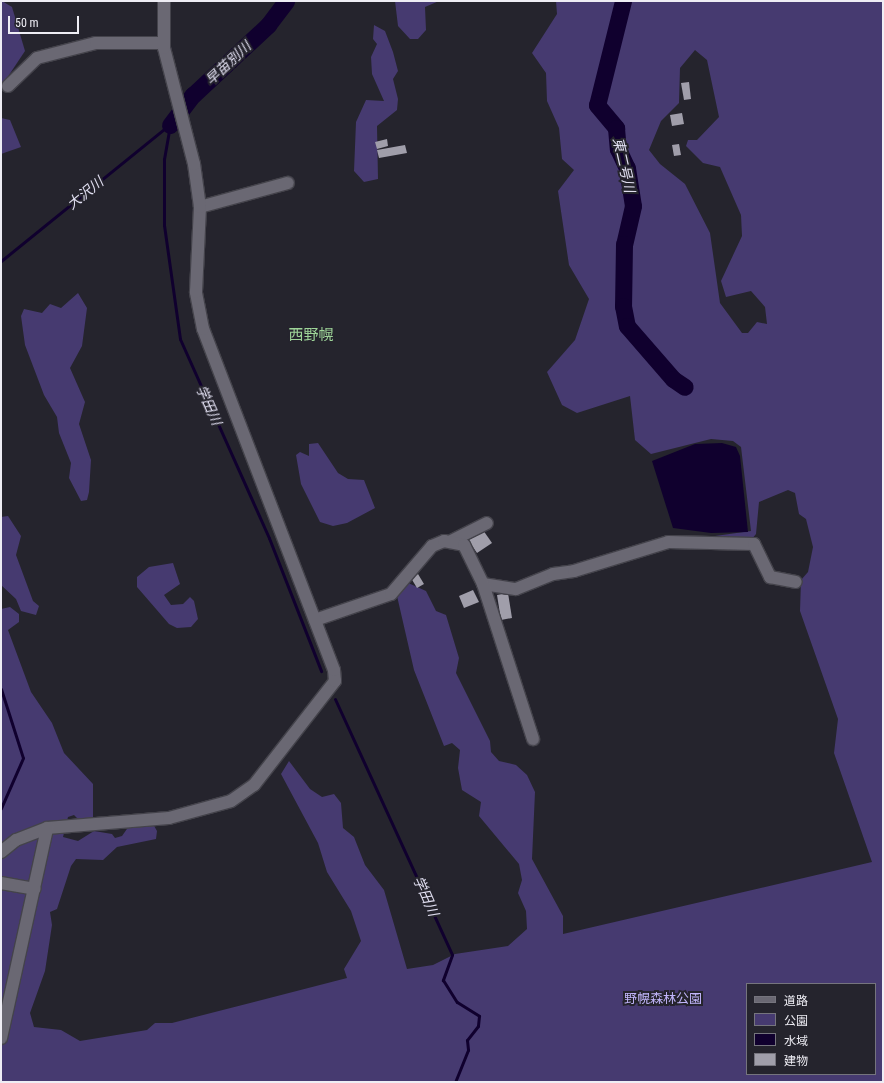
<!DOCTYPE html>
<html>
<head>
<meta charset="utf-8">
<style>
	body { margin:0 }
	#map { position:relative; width:884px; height:1083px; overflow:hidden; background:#25242d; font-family:"Roboto Condensed","Noto Sans JP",sans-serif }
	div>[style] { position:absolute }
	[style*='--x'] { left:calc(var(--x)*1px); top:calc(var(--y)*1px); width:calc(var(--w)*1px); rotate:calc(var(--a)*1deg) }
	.green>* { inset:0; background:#463a70 }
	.water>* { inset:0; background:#10002e }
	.stream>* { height:3px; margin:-1.5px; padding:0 1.5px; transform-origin:1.5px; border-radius:1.5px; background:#10002e }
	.river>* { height:17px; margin:-8.5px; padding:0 8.5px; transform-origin:8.5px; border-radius:8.5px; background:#10002e }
	.building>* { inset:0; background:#a09eaa }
	.roads { filter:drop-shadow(1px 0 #44434b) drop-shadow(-1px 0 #44434b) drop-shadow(0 1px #44434b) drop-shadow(0 -1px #44434b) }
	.minor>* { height:12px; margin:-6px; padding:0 6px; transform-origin:6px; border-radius:6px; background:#6a6873 }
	span { translate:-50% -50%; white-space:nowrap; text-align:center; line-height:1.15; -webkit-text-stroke:4px #25242d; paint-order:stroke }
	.park-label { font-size:13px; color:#c1b5fa }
	.water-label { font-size:14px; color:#e1dff1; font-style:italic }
	.quarter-label { font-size:15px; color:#9ed498 }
	.frame { position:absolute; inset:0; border:2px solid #eeedf4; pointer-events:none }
	.legend { position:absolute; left:746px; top:983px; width:130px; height:92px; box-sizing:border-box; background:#25242d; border:1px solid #75747d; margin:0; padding:5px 7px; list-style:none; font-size:12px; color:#eeedf4 }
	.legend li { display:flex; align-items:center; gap:8px; height:20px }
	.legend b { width:20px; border:1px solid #75747d }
	.scale { position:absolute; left:8px; top:16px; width:71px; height:18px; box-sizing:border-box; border:2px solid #eeedf4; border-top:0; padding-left:5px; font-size:12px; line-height:14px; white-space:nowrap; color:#eeedf4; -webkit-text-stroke:3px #25242d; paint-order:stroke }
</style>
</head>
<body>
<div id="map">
	<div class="green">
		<i style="clip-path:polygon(2px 1px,12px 7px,25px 51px,1px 87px)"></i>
		<i style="clip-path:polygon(395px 1px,439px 1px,425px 7px,426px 30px,418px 39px,410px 39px,398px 26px)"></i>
		<i style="clip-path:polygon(evenodd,556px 1px,883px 1px,883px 1082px,1px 1082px,1px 609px,10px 607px,19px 614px,19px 622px,8px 630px,31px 692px,52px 723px,64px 753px,93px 784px,93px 817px,79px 820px,74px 815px,68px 817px,63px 837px,78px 841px,94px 831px,112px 834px,115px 838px,122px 836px,129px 826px,153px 824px,157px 831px,156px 839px,117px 847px,103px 860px,76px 859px,71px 866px,57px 909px,50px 912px,52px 925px,45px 971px,30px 1013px,34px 1027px,61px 1030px,80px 1041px,147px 1030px,155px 1023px,172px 1023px,347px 978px,344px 969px,361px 941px,351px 911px,327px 872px,318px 843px,281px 774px,289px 761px,310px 789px,322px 797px,334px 794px,341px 803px,343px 828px,354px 837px,365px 865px,384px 890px,407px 969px,433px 965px,455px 954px,508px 946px,527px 929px,526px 911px,518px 893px,522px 880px,519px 864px,479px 816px,481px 802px,462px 790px,458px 768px,460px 750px,452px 743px,444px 746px,414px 670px,397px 596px,406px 582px,426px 591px,436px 611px,446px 615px,459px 658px,456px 673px,490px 741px,491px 752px,499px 761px,516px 765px,527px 775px,535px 792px,532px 859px,563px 916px,563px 934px,872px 862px,834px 753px,838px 719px,800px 611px,801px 580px,808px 572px,813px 547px,806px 519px,799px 514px,795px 493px,788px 490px,759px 502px,756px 534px,751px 540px,715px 536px,751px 531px,741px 447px,733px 441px,711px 439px,651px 454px,635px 440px,630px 396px,577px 413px,562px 405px,547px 372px,575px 340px,589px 299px,569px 265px,558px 191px,574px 170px,562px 159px,559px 128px,547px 101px,546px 73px,532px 53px,557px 14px,556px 1px,695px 50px,707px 60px,719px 117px,697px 140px,688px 140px,686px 146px,703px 163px,720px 167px,741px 215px,742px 236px,721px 281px,726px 297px,751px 291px,765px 307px,767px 324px,757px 322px,748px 333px,742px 333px,720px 303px,710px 233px,685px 184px,660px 164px,649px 150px,661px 121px,679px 103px,680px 68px,695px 50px,556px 1px,747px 984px,875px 984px,875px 1074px,747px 1074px,747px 984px)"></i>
		<i style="clip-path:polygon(374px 25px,385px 31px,393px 52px,398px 71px,393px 79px,398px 99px,397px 110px,377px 126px,378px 179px,364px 182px,354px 171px,356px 122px,366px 100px,384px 101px,372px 74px,371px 57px,377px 44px,373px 39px)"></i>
		<i style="clip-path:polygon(1px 118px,10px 120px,21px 147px,1px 154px)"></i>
		<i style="clip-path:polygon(78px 293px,87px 308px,82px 346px,70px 368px,85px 402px,79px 424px,91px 460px,89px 492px,87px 500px,81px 501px,69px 478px,71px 463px,59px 433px,57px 417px,44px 395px,25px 345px,21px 316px,24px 309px,42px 313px,50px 304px,61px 308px)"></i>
		<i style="clip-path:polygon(318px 443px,338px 473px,348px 479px,364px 480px,375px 508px,347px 523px,333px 526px,320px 522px,301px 484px,296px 455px,300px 452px,309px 456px,309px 444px)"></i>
		<i style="clip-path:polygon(8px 516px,21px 536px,16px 555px,33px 601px,39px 606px,36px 615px,21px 611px,16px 599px,1px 585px,1px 517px)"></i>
		<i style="clip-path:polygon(173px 563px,180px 584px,164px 595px,171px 605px,183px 604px,190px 597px,194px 601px,198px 619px,191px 627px,177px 628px,169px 624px,137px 587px,137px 577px,149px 567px)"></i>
	</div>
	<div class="water">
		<i style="clip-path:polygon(722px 443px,736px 447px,740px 456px,748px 532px,711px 533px,673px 528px,652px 461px,695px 444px)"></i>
	</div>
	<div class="stream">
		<i style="--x:170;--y:125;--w:35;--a:100"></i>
		<i style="--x:164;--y:159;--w:66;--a:90"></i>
		<i style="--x:164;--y:225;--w:115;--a:82"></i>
		<i style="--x:180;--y:339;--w:218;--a:65.9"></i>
		<i style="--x:269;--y:538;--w:143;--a:68.6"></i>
		<i style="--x:1;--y:261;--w:216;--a:-39"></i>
		<i style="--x:1;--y:689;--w:72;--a:72.3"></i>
		<i style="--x:23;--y:758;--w:55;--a:113.7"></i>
		<i style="--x:335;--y:699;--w:281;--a:65.4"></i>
		<i style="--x:452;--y:955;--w:27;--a:110"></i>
		<i style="--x:443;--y:980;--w:26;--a:58"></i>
		<i style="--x:457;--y:1002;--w:26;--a:32"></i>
		<i style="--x:479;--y:1016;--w:10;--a:96"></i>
		<i style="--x:478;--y:1026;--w:18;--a:128"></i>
		<i style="--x:467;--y:1040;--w:10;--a:84"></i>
		<i style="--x:468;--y:1050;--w:35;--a:112"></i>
	</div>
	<div class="river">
		<i style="--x:623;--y:1;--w:107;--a:104"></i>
		<i style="--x:597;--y:105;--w:30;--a:50"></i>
		<i style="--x:616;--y:128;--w:21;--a:85"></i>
		<i style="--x:618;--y:149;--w:21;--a:65"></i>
		<i style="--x:627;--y:168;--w:38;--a:81"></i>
		<i style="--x:633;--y:206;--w:39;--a:103"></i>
		<i style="--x:624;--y:244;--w:62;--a:90.9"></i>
		<i style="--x:623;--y:306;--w:20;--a:79"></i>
		<i style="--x:627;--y:326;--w:70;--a:49"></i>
		<i style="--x:673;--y:379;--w:14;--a:34"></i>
		<i style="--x:170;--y:125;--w:38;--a:-53"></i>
		<i style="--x:193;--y:95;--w:103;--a:-43"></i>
		<i style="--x:268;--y:25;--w:30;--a:-53"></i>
	</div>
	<div class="building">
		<i style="clip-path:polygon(689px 82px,691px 99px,684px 100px,681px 83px)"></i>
		<i style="clip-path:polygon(682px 113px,684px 124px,672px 126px,670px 115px)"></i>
		<i style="clip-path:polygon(387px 139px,388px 146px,377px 149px,375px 142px)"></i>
		<i style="clip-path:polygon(679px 144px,681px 155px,674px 156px,672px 145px)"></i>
		<i style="clip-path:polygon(405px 145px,407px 153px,379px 158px,377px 150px)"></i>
		<i style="clip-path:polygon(483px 530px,492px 543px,477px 553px,468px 540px)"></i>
		<i style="clip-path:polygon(418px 574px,424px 584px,417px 588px,411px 578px)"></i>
		<i style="clip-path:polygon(473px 590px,479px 602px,464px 608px,459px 596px)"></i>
		<i style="clip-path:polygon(508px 593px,512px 618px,501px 620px,497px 595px)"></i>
	</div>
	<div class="roads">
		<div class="minor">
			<i style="--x:8;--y:86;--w:40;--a:-44"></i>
			<i style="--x:37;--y:58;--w:61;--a:-14.3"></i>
			<i style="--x:96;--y:43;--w:68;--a:0"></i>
			<i style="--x:200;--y:207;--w:91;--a:-15.3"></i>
			<i style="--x:451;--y:541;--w:40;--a:-26.6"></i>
			<i style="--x:483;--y:584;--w:33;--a:9"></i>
			<i style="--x:516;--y:589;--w:40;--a:-22"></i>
			<i style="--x:553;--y:574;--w:21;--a:-8"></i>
			<i style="--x:574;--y:571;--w:98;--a:-17.1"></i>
			<i style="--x:668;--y:542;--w:86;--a:1.3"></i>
			<i style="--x:754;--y:544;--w:37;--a:64"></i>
			<i style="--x:770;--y:577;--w:26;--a:11"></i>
			<i style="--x:315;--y:620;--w:80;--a:-18.9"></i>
			<i style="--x:391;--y:594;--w:63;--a:-49.5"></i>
			<i style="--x:432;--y:546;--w:13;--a:-23"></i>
			<i style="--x:444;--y:541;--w:20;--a:11"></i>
			<i style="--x:464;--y:545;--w:43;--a:64"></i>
			<i style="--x:483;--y:584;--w:163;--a:72.1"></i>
			<i style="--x:1;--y:852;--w:19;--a:-39"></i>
			<i style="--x:16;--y:840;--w:33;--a:-21"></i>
			<i style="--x:47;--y:828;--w:122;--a:-4.7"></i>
			<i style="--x:169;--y:818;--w:64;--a:-15.3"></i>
			<i style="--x:231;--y:801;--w:28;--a:-35"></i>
			<i style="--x:254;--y:785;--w:132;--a:-52.1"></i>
			<i style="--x:335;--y:681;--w:11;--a:-95"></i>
			<i style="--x:334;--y:670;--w:365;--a:-111"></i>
			<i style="--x:203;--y:329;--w:38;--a:-101"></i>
			<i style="--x:196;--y:292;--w:85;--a:-87.3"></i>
			<i style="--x:200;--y:207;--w:43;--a:-97.9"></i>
			<i style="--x:194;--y:164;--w:120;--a:-104.5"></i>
			<i style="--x:164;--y:48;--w:47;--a:-90"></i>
			<i style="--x:1;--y:883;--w:34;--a:10"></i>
			<i style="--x:1;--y:1038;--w:215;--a:-77.6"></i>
		</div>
	</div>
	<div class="park-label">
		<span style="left:663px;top:999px">野幌森林公園</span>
	</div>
	<div class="water-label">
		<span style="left:228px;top:63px;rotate:-43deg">早苗別川</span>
		<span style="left:624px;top:165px;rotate:77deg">東二号川</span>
		<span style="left:85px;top:193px;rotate:-39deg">大沢川</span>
		<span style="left:209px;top:405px;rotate:66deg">学田川</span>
		<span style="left:426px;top:896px;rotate:66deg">学田川</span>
	</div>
	<div class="quarter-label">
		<span style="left:311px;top:336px">西野幌</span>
	</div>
	<div class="frame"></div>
	<ul class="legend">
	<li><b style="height:5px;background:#6a6873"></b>道路</li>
	<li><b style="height:11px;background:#463a70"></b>公園</li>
	<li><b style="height:11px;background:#10002e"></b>水域</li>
	<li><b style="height:11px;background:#a09eaa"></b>建物</li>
	</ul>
	<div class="scale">50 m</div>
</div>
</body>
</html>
